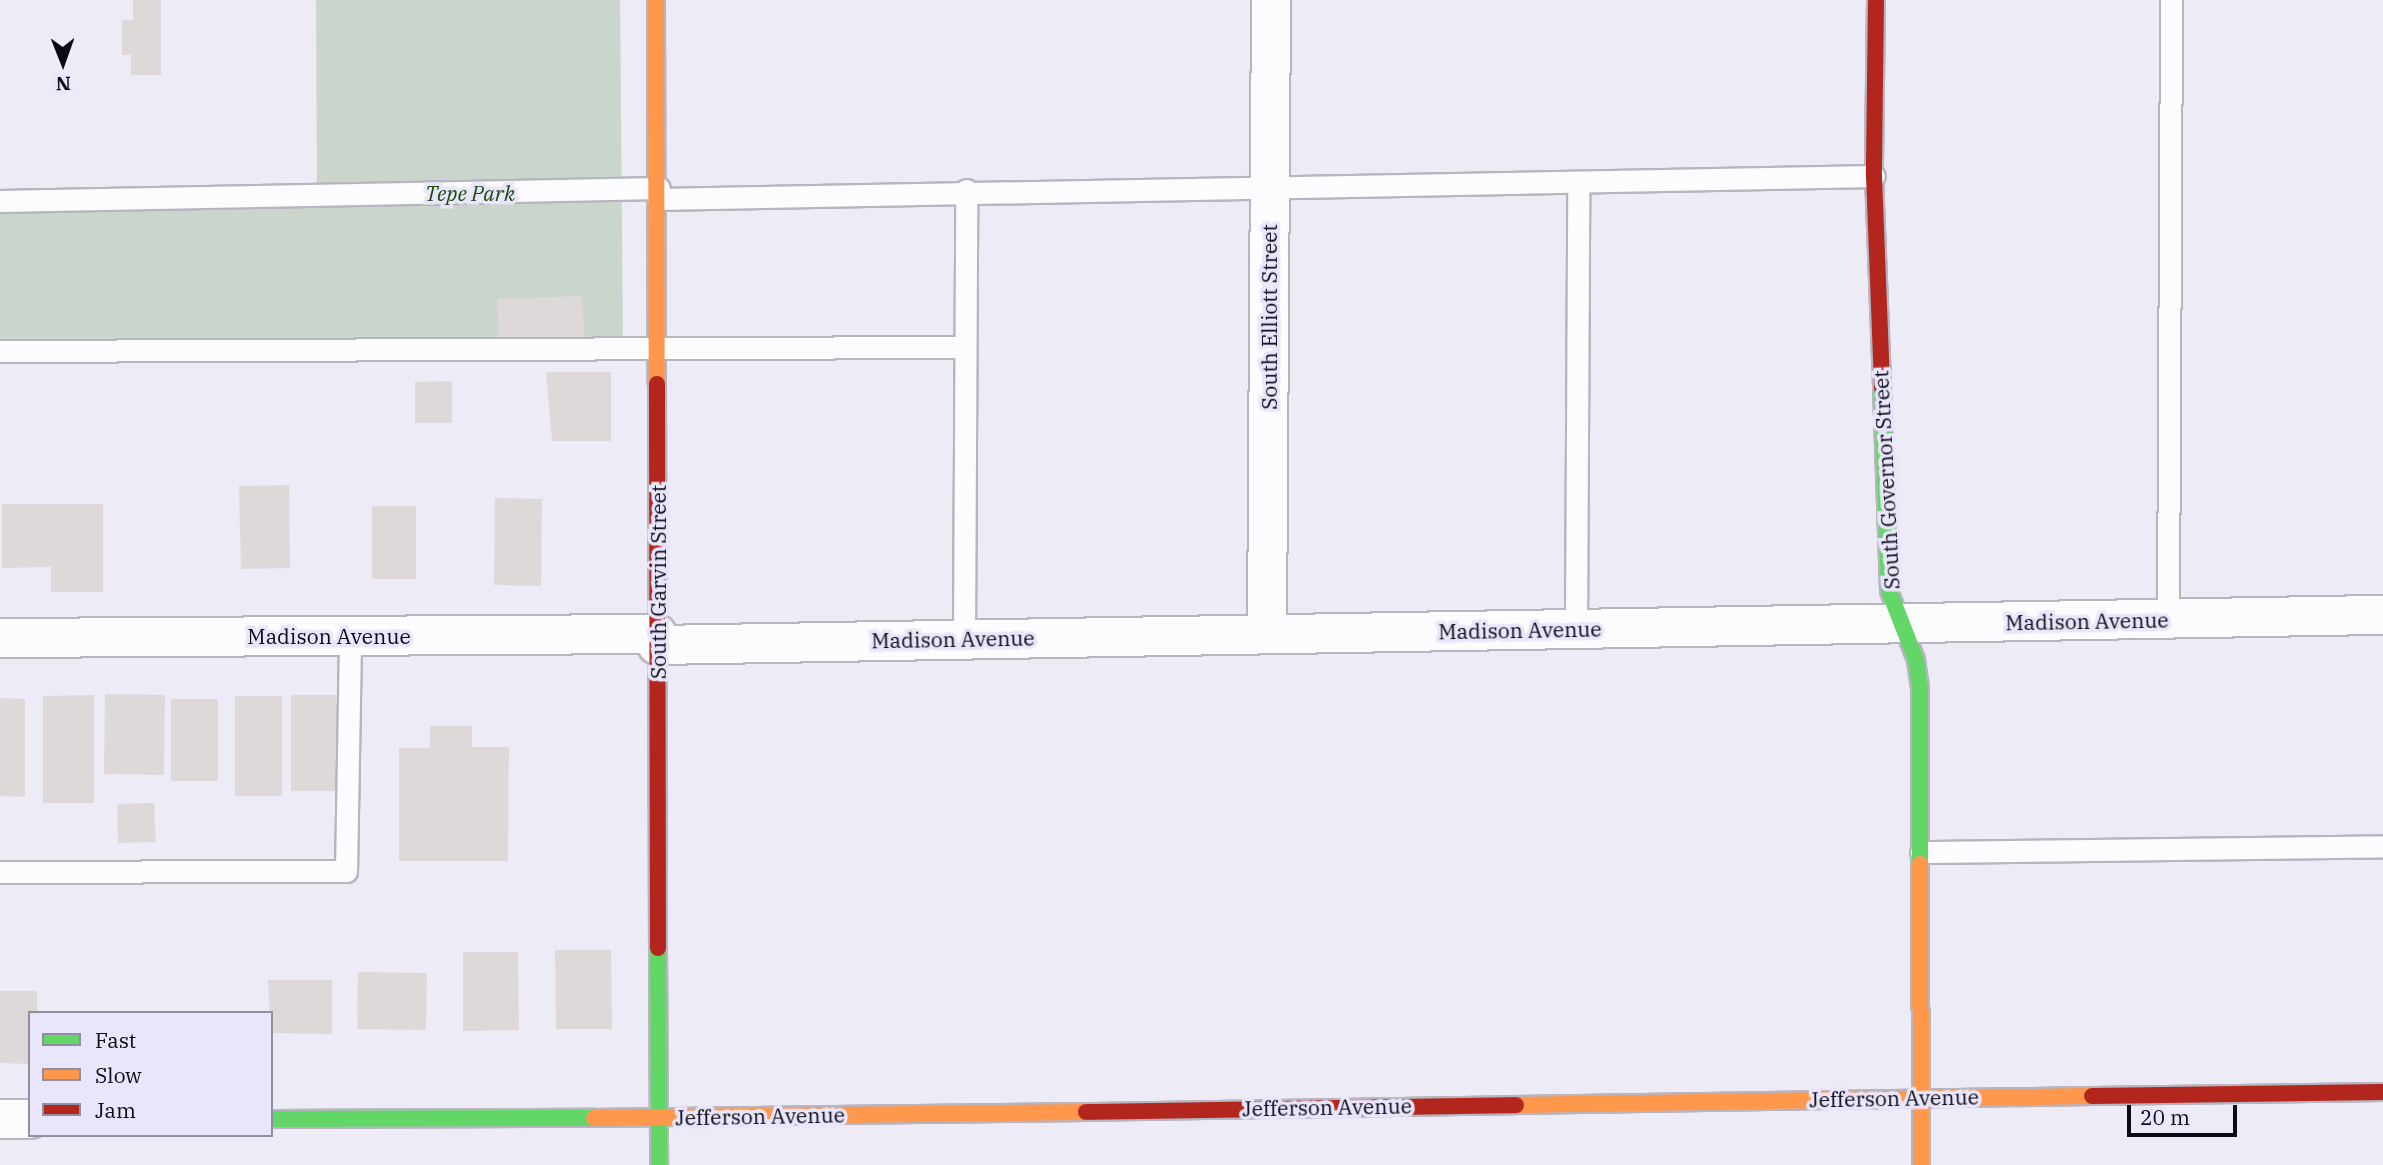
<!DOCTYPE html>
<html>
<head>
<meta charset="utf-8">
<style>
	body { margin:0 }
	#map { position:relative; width:2383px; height:1165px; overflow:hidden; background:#ecebf6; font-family:"IBM Plex Serif",serif }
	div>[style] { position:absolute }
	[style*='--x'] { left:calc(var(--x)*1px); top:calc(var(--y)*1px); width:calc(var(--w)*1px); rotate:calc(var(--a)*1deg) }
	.green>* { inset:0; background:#cad6cc }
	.building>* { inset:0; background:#dfd8d9 }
	.roads { filter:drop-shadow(2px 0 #b6b5c0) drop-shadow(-2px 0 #b6b5c0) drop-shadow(0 2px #b6b5c0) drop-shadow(0 -2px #b6b5c0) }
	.lane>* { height:21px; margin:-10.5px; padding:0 10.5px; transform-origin:10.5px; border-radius:10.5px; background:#fcfcfe }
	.street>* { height:38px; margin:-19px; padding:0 19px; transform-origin:19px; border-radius:19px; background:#fcfcfe }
	.fast>* { height:16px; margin:-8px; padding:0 8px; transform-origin:8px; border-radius:8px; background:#63d668 }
	.slow>* { height:16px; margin:-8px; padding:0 8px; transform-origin:8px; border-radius:8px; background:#ff974d }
	.jam>* { height:16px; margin:-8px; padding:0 8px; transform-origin:8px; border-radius:8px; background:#b3261e }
	span { translate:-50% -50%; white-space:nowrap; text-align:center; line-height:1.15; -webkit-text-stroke:7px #e9e6fb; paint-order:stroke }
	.park-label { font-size:21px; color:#1c490e; font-style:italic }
	.street-label { font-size:21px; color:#0c0a15 }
	.legend { position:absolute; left:28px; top:1011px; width:245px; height:126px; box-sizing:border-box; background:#e9e6fb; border:2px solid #918e9f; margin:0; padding:9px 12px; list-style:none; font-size:21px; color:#0c0a15 }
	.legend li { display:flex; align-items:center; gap:14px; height:35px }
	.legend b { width:35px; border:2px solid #918e9f }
	.north { position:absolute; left:28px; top:28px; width:70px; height:70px; -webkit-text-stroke:5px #e9e6fb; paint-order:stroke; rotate:179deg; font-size:19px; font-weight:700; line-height:28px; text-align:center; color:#0c0a15 }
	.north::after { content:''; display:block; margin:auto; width:24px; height:32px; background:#0c0a15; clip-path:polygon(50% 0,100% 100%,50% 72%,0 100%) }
	.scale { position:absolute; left:2127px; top:1105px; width:110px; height:32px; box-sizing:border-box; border:4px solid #0c0a15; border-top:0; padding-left:9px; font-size:21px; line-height:24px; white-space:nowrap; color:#0c0a15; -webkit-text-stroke:5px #e9e6fb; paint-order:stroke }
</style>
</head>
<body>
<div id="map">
	<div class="green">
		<i style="clip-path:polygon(316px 0,620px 0,623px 346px,0 352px,0 200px,317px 197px)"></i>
	</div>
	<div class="building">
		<i style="clip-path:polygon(133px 0,161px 0,161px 75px,131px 75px,131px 55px,122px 55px,122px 20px,133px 20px)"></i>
		<i style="clip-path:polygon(582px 296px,585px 344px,499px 347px,497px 299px)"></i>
		<i style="clip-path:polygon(546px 372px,611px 372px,611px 441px,552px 441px)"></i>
		<i style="clip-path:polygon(452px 381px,452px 423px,415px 423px,415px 382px)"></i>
		<i style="clip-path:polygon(289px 485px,290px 568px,241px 569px,239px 486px)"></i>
		<i style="clip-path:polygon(495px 498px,542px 499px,541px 586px,494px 585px)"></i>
		<i style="clip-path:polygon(2px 504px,103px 504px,103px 592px,51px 592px,51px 567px,2px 568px)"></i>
		<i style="clip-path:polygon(372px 506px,416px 506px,416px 579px,372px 579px)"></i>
		<i style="clip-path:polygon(105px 694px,165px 695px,164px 775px,104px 774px)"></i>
		<i style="clip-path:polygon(94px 695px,94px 803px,43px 803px,43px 696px)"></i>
		<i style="clip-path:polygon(291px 695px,344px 695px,343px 791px,291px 791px)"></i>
		<i style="clip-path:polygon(235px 696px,282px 696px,282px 796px,235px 796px)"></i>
		<i style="clip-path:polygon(0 698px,25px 699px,25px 797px,0 796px)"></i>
		<i style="clip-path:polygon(171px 699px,218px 699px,218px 781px,171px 781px)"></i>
		<i style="clip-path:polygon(430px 726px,472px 726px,472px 747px,509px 747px,508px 861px,399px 861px,399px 748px,430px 748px)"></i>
		<i style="clip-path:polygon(154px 803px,156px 842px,118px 843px,117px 804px)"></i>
		<i style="clip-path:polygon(555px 950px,611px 950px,612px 1029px,556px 1029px)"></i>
		<i style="clip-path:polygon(463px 952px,518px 952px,519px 1030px,463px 1031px)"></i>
		<i style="clip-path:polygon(358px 972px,427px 973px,426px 1030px,357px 1029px)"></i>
		<i style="clip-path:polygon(268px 980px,332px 980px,332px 1034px,271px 1033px)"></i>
		<i style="clip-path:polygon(0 991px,37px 991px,37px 1013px,30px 1013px,30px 1064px,0 1063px)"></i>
	</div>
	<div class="roads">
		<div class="lane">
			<i style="--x:658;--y:199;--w:1216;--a:-1.08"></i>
			<i style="--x:0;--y:201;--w:659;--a:-1.13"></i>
			<i style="--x:0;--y:351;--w:965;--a:-0.24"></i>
			<i style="--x:2168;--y:619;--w:619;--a:-89.72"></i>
			<i style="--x:1576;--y:629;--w:447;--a:-89.7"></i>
			<i style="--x:964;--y:638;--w:448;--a:-89.7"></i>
			<i style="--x:1921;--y:852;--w:462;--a:-0.7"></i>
			<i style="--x:0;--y:872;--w:346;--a:-0.2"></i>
			<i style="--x:346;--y:871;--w:235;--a:-89"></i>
		</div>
		<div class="street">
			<i style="--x:1267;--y:634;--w:634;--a:-89.64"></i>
			<i style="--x:0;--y:638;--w:657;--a:-0.35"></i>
			<i style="--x:657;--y:645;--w:1726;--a:-1"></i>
			<i style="--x:0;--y:1119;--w:30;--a:0"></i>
		</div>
		<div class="fast">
			<i style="--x:1882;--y:389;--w:202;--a:88"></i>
			<i style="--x:1889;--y:591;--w:74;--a:68.6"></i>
			<i style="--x:1916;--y:660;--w:27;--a:82"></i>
			<i style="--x:1920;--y:687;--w:177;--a:90"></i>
			<i style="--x:658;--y:948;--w:217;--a:89.7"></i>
			<i style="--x:271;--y:1119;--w:323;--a:-0.2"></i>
		</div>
		<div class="slow">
			<i style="--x:656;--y:0;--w:384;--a:89.9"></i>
			<i style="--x:1920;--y:864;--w:301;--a:89.8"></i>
			<i style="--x:1516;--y:1105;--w:576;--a:-0.9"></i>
			<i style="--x:594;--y:1118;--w:492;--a:-0.7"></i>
		</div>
		<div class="jam">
			<i style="--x:1876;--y:0;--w:176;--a:90.7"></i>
			<i style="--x:1874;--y:176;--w:213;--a:87.8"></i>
			<i style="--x:657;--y:384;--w:564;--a:89.9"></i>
			<i style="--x:2092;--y:1096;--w:291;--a:-0.8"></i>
			<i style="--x:1086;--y:1112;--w:430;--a:-0.9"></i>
		</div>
	</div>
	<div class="park-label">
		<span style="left:470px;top:193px">Tepe Park</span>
	</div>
	<div class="street-label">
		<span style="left:1269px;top:317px;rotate:-90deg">South Elliott Street</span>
		<span style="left:1886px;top:480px;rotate:-93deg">South Governor Street</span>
		<span style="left:658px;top:582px;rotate:-90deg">South Garvin Street</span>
		<span style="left:2087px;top:621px;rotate:-1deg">Madison Avenue</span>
		<span style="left:1520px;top:630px;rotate:-1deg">Madison Avenue</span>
		<span style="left:329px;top:636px">Madison Avenue</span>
		<span style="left:953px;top:639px;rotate:-1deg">Madison Avenue</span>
		<span style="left:1894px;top:1098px;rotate:-1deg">Jefferson Avenue</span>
		<span style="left:1327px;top:1107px;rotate:-1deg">Jefferson Avenue</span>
		<span style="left:760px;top:1116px;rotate:-1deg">Jefferson Avenue</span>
	</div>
	<ul class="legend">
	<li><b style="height:9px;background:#63d668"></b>Fast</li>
	<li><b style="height:9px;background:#ff974d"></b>Slow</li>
	<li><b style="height:9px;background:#b3261e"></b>Jam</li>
	</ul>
	<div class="north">N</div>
	<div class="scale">20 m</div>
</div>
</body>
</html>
